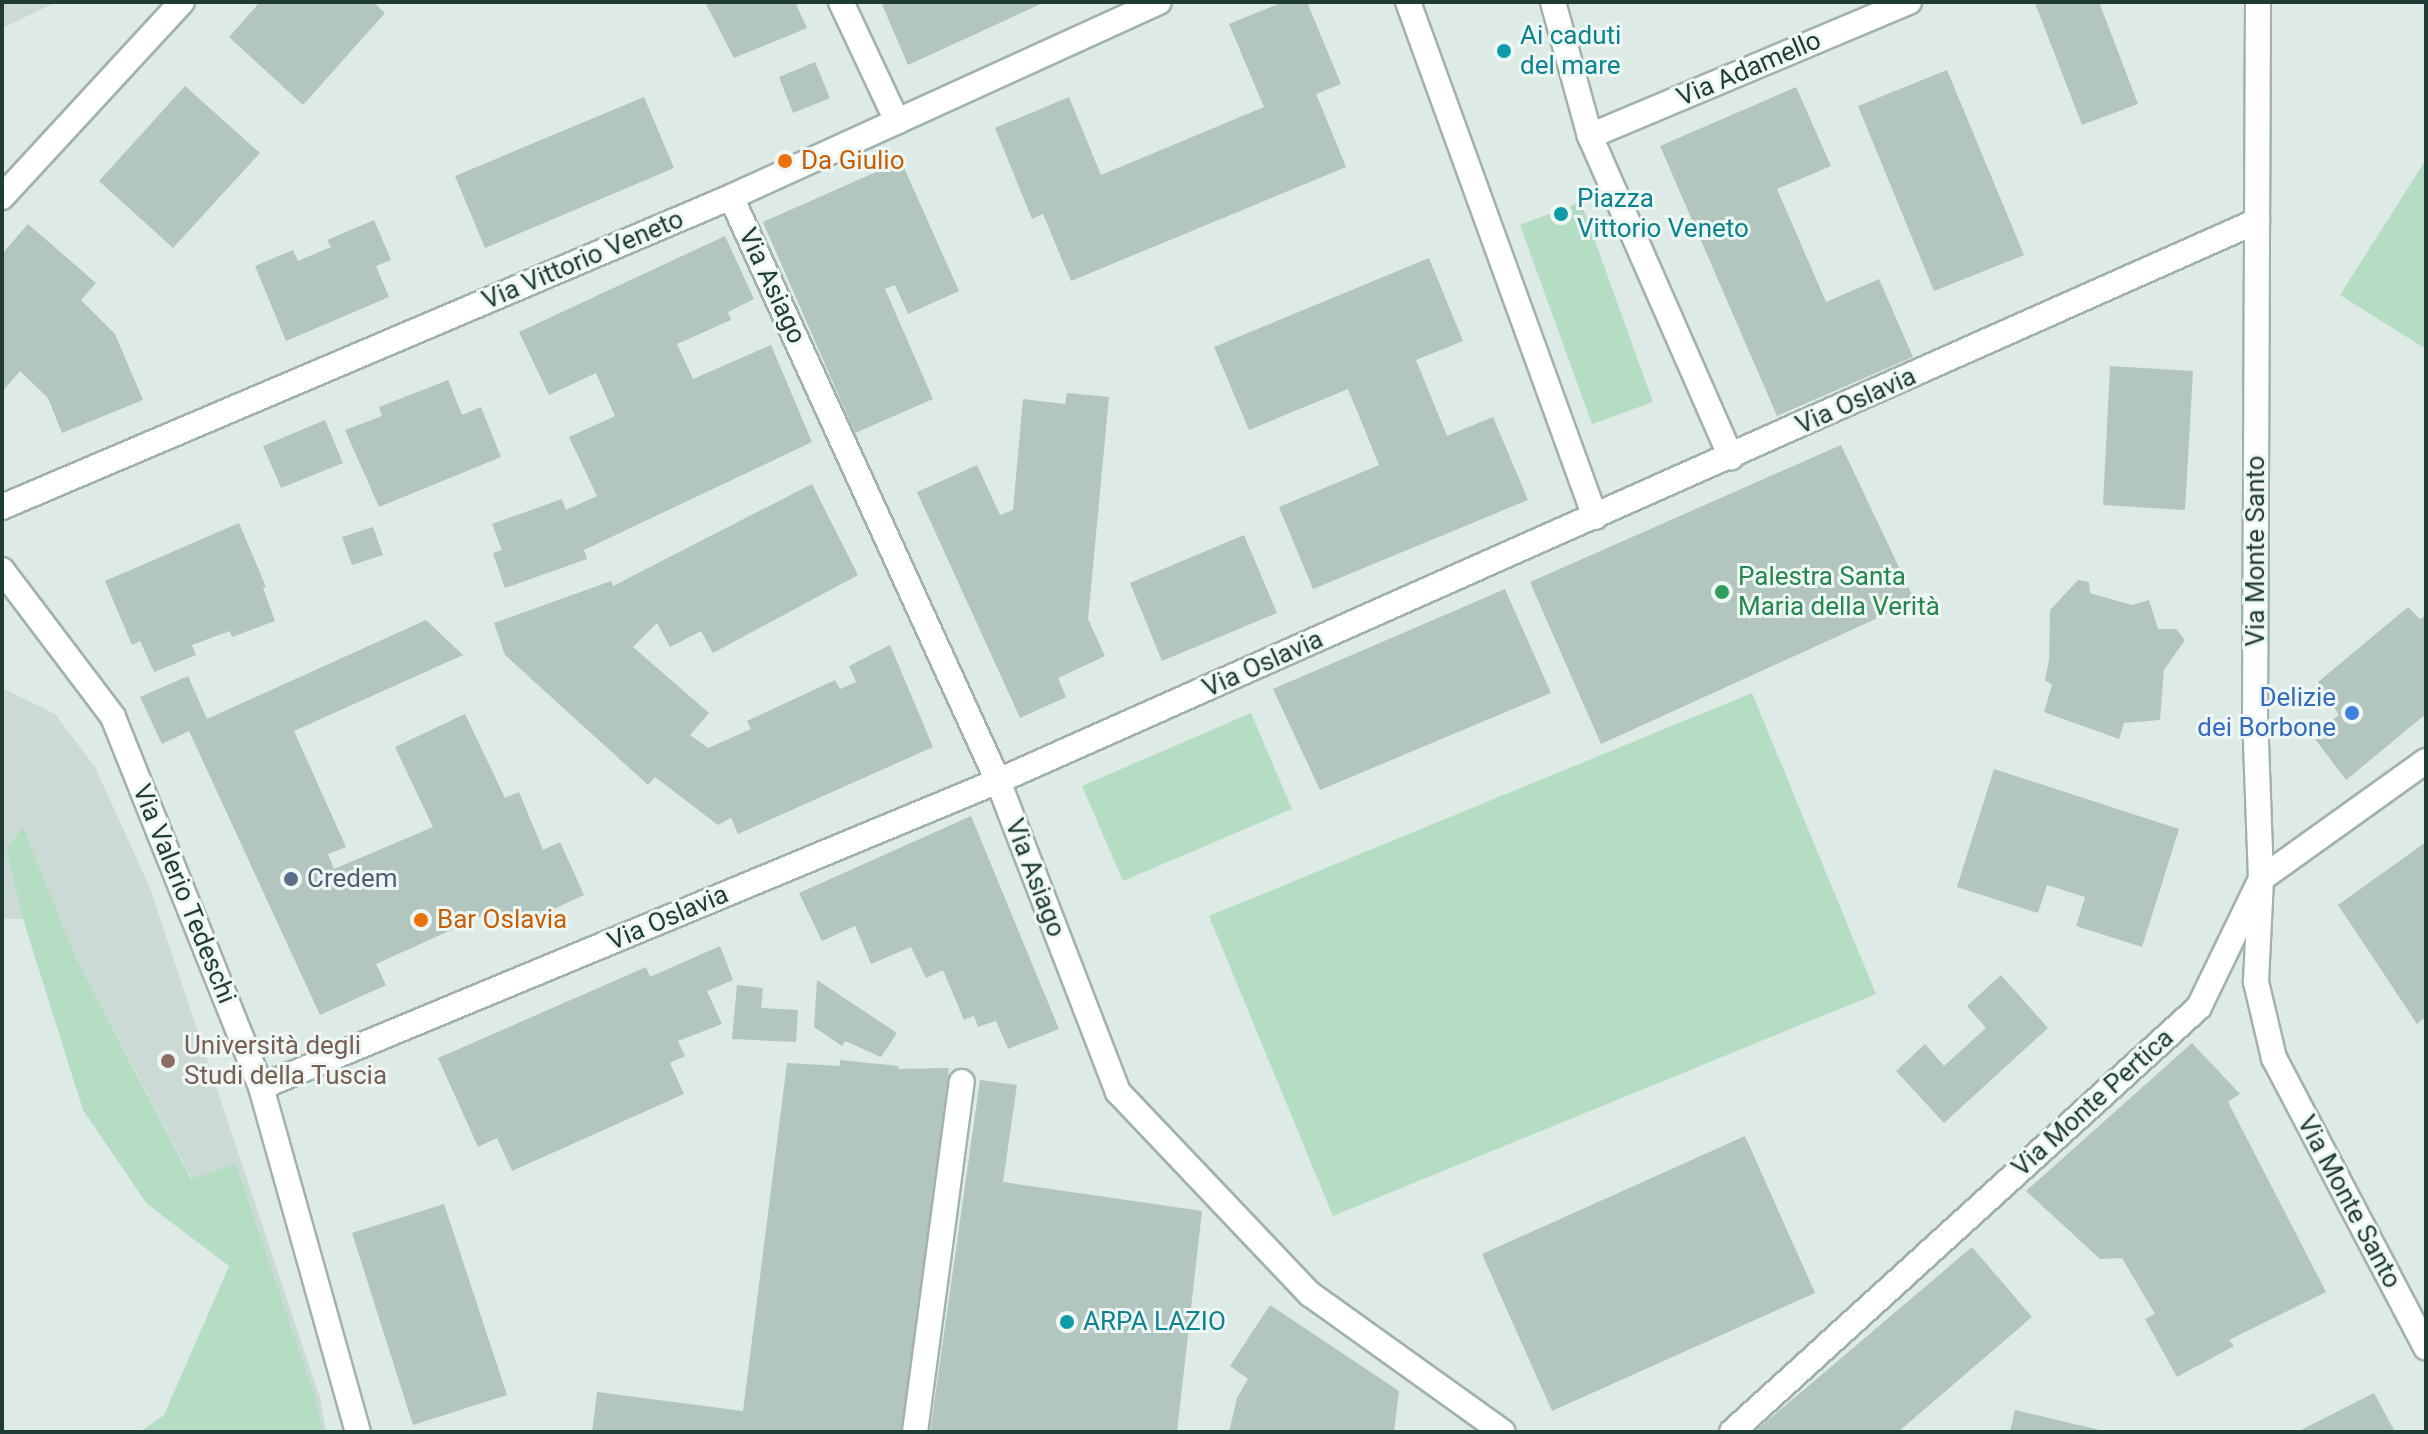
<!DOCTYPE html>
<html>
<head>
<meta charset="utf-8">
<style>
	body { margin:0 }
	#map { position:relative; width:2428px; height:1434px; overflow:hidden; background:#deeae6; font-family:Roboto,sans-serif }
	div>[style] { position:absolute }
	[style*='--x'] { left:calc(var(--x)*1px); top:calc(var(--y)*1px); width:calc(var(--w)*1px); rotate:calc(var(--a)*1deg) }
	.built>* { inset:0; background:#ccdad5 }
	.green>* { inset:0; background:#b5ddc3 }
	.building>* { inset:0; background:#b3c5bf }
	.roads { filter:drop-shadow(2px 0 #a1b2ae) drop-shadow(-2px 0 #a1b2ae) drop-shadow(0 2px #a1b2ae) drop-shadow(0 -2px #a1b2ae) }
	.street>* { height:24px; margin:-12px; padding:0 12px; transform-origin:12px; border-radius:12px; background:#fff }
	.dots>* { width:22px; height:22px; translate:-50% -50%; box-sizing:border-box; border:4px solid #eef7f3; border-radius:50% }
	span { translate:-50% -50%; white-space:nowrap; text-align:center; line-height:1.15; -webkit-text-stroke:6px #eef7f3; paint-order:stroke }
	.culture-label { font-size:26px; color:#0d838f }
	.left { translate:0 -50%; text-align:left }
	.street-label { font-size:26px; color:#1e3b36 }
	.food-label { font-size:26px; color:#c56008 }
	.leisure-label { font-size:26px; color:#27864d }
	.shop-label { font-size:26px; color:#366cbe }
	.right { translate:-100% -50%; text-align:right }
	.service-label { font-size:26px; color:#4e5e75 }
	.education-label { font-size:26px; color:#785e54 }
	.frame { position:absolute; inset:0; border:4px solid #1e3b36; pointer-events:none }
</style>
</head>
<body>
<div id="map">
	<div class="built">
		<i style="clip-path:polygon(2px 2px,57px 2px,2px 28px)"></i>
		<i style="clip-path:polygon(2px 688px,55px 714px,95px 767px,150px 888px,320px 1398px,326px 1432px,323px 1432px,316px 1399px,236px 1165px,192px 1179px,76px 958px,23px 827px,6px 849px,23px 919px,2px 919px)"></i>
	</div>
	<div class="green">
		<i style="clip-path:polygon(2425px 161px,2426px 162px,2426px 349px,2340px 295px)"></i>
		<i style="clip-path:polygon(1581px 202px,1653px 402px,1592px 424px,1520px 225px)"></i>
		<i style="clip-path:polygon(1752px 693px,1876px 994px,1333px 1216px,1209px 916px)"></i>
		<i style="clip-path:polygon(1251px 713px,1292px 809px,1123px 881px,1082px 786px)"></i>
		<i style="clip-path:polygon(23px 827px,76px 958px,191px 1179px,236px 1164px,316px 1399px,323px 1432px,140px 1432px,164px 1415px,229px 1266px,147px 1204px,83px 1110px,23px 919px,6px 849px)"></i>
	</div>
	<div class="building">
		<i style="clip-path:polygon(260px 2px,373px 2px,385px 13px,303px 105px,229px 37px)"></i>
		<i style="clip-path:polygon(705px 2px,795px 2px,807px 28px,734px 58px)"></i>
		<i style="clip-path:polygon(881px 2px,1045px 2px,908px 65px)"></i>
		<i style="clip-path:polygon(1283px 2px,1307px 2px,1341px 84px,1316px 94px,1346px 167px,1071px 281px,1043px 214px,1032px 219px,995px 128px,1069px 97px,1101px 175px,1264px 107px,1229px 24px)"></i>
		<i style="clip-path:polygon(2099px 2px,2138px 104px,2082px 125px,2035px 3px)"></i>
		<i style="clip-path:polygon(815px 62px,830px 98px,793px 113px,779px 77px)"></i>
		<i style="clip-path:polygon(1947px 70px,2024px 255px,1934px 291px,1858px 106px)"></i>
		<i style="clip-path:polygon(185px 86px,260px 153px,173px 248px,99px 181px)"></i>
		<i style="clip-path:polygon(1796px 87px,1831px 166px,1777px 189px,1826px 302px,1879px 279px,1913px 357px,1777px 416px,1660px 146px)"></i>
		<i style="clip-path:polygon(644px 97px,674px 168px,485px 248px,455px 176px)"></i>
		<i style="clip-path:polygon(901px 161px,959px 291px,908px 314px,895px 285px,885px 289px,933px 399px,855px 433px,763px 222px)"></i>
		<i style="clip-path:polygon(374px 220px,391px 260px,376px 266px,389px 297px,286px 341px,255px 266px,293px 250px,298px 261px,331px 247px,327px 240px)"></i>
		<i style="clip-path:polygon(28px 224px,96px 283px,81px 300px,115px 334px,143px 400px,62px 433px,48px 398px,20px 371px,2px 392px,2px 254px)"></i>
		<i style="clip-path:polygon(725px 236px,754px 299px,728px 312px,731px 320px,677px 344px,693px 379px,771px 345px,812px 442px,584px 550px,587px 559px,505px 588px,493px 553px,502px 550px,492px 524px,562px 499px,566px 510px,597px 496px,569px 437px,615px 416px,596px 373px,549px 395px,519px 332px)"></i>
		<i style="clip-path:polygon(1429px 258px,1463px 341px,1416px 360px,1447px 436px,1493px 417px,1528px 500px,1313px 589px,1279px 507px,1379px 465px,1348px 389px,1249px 430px,1214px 347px)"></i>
		<i style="clip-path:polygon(2110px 366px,2193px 371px,2185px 510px,2103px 505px)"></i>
		<i style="clip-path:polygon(448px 380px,462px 415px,481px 407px,501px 457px,379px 507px,345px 430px,382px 416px,379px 407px)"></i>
		<i style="clip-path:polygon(1067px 393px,1109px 397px,1088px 619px,1105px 656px,1058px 678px,1066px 697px,1020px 718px,917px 492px,977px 465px,1000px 515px,1013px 510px,1023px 399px,1065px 404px)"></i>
		<i style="clip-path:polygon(325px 420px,343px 463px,281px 488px,263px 446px)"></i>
		<i style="clip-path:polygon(1841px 445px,1915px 601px,1601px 744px,1530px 582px)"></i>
		<i style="clip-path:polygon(812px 484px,858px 575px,713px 653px,701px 631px,670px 647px,657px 623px,633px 647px,709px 713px,690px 735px,708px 748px,751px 729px,747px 721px,835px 680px,840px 689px,856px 682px,849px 666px,890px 645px,933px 747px,738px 834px,731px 818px,718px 825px,655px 777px,648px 785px,505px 655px,494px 623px,611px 581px,613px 586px)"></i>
		<i style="clip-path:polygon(239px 523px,266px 587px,263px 588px,275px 621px,232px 637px,230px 631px,192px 645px,196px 655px,154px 672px,140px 641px,132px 645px,105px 581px)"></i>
		<i style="clip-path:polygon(373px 527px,383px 555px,352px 565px,342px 537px)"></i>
		<i style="clip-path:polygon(1244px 535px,1277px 613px,1162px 661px,1130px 583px)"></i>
		<i style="clip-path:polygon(2078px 580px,2089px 582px,2090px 593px,2132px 605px,2149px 600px,2158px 629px,2176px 629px,2185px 640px,2164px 670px,2160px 720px,2124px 723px,2119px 739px,2044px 712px,2052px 685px,2045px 680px,2049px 660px,2050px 610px)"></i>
		<i style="clip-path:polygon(1505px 589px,1551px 693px,1320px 790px,1273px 689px)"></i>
		<i style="clip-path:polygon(2408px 607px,2420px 619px,2426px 615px,2426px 714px,2346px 780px,2312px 735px,2339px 715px,2318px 682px)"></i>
		<i style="clip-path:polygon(426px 620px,463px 655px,294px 731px,346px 847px,328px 854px,334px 869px,433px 827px,395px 747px,465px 714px,505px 798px,519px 792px,543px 850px,560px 842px,584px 895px,510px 929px,500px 908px,376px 964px,386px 985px,320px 1015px,189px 731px,162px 744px,140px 697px,188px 676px,207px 719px)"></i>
		<i style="clip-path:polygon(1994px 769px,2179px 829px,2142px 947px,2076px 926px,2085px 897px,2047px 885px,2038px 913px,1957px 887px)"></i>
		<i style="clip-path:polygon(971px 816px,1059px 1029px,1008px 1049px,996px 1021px,978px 1027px,974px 1016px,964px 1020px,943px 970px,926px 978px,911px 947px,871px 964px,855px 926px,822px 941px,799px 893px)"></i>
		<i style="clip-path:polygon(2426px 842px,2426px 1017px,2417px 1024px,2338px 905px)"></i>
		<i style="clip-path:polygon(720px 946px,733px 980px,707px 991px,722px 1024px,678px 1041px,685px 1056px,670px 1063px,684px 1094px,512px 1171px,497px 1138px,478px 1147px,438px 1058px,646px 967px,650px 977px)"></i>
		<i style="clip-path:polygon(2001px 975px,2048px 1028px,1944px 1123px,1896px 1071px,1925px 1044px,1944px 1066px,1986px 1028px,1967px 1006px)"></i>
		<i style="clip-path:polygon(817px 980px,897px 1033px,881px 1057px,845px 1041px,842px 1046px,814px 1027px)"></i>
		<i style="clip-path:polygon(737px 985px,763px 988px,761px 1008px,798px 1010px,796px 1042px,732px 1039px)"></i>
		<i style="clip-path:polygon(2192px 1043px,2240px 1094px,2228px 1102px,2326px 1292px,2229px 1340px,2234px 1346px,2177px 1377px,2145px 1319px,2155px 1314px,2122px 1258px,2100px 1259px,2026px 1191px)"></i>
		<i style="clip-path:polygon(840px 1060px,899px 1066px,898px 1069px,949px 1068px,904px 1432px,592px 1432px,597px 1392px,743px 1411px,787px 1063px,840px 1066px)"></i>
		<i style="clip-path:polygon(980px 1080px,1017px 1085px,1003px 1182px,1202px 1211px,1177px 1432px,930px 1432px)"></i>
		<i style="clip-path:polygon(1745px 1136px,1815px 1293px,1552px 1411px,1482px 1254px)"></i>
		<i style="clip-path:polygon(444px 1204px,507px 1395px,413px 1425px,352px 1233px)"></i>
		<i style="clip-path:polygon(1972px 1247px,2032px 1317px,1898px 1432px,1754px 1432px)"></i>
		<i style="clip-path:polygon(1270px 1305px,1399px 1391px,1394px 1432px,1229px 1432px,1237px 1398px,1248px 1379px,1230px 1366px)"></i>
		<i style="clip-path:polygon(2374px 1393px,2395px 1432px,2297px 1432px)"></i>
		<i style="clip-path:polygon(2015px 1410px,2104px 1431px,2104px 1432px,2010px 1432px)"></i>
	</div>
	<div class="roads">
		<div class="street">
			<i style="--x:841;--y:2;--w:132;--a:64.8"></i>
			<i style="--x:1408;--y:2;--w:548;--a:70.04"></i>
			<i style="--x:1553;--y:2;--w:139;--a:74.6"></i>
			<i style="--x:1590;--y:136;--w:351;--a:66.3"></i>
			<i style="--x:2258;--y:2;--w:713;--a:90.24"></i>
			<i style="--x:2255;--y:715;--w:164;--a:87.9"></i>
			<i style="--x:2261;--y:879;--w:103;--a:92.8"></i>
			<i style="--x:2256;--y:982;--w:78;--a:76.7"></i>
			<i style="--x:2274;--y:1058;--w:327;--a:62.3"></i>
			<i style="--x:1590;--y:136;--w:346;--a:-22.8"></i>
			<i style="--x:2;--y:197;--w:265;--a:-47.3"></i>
			<i style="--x:731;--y:197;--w:642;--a:65.43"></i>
			<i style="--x:998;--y:781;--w:333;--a:68.9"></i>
			<i style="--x:1118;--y:1092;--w:279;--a:46.5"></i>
			<i style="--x:1310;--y:1294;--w:237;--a:35.6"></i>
			<i style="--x:2;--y:507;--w:792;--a:-23.04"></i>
			<i style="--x:731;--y:197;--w:470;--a:-24.5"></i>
			<i style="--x:2;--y:570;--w:184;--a:52.9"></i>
			<i style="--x:113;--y:717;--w:399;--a:68.2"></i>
			<i style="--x:261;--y:1087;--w:358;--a:74.3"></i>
			<i style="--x:261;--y:1087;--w:798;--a:-22.55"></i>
			<i style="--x:998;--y:781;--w:1378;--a:-23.98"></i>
			<i style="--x:915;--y:1432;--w:353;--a:-82.4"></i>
			<i style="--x:1732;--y:1432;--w:631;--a:-42.3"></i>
			<i style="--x:2199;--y:1007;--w:142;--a:-64.2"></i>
			<i style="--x:2261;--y:879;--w:203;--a:-35.6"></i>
		</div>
	</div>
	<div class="dots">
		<i style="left:1504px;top:51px;background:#0f9aa8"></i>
		<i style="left:785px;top:161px;background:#e8710a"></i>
		<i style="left:1561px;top:214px;background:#0f9aa8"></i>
		<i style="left:1722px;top:592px;background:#2e9e5b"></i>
		<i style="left:2352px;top:713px;background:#3f7fe0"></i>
		<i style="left:291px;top:879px;background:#5c6f8a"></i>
		<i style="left:421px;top:920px;background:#e8710a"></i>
		<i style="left:168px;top:1061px;background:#8d6e63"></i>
		<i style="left:1067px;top:1322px;background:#0f9aa8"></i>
	</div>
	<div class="culture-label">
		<span class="left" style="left:1520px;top:51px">Ai caduti<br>del mare</span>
		<span class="left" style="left:1577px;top:214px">Piazza<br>Vittorio Veneto</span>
		<span class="left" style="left:1083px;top:1322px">ARPA LAZIO</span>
	</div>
	<div class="street-label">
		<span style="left:1749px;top:69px;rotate:-23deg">Via Adamello</span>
		<span style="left:583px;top:260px;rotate:-23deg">Via Vittorio Veneto</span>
		<span style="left:772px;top:286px;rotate:65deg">Via Asiago</span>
		<span style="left:1856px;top:401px;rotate:-24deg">Via Oslavia</span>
		<span style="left:2256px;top:551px;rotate:-90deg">Via Monte Santo</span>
		<span style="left:1263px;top:664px;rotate:-24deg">Via Oslavia</span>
		<span style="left:1035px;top:878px;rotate:69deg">Via Asiago</span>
		<span style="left:184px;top:894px;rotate:68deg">Via Valerio Tedeschi</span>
		<span style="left:668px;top:918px;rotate:-23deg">Via Oslavia</span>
		<span style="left:2093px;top:1103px;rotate:-42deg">Via Monte Pertica</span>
		<span style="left:2349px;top:1202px;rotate:62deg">Via Monte Santo</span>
	</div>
	<div class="food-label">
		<span class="left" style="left:801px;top:161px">Da Giulio</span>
		<span class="left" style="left:437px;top:920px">Bar Oslavia</span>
	</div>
	<div class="leisure-label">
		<span class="left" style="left:1738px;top:592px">Palestra Santa<br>Maria della Verità</span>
	</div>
	<div class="shop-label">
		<span class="right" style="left:2336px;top:713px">Delizie<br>dei Borbone</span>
	</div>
	<div class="service-label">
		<span class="left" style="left:307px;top:879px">Credem</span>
	</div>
	<div class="education-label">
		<span class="left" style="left:184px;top:1061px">Università degli<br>Studi della Tuscia</span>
	</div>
	<div class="frame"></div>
</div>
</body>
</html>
